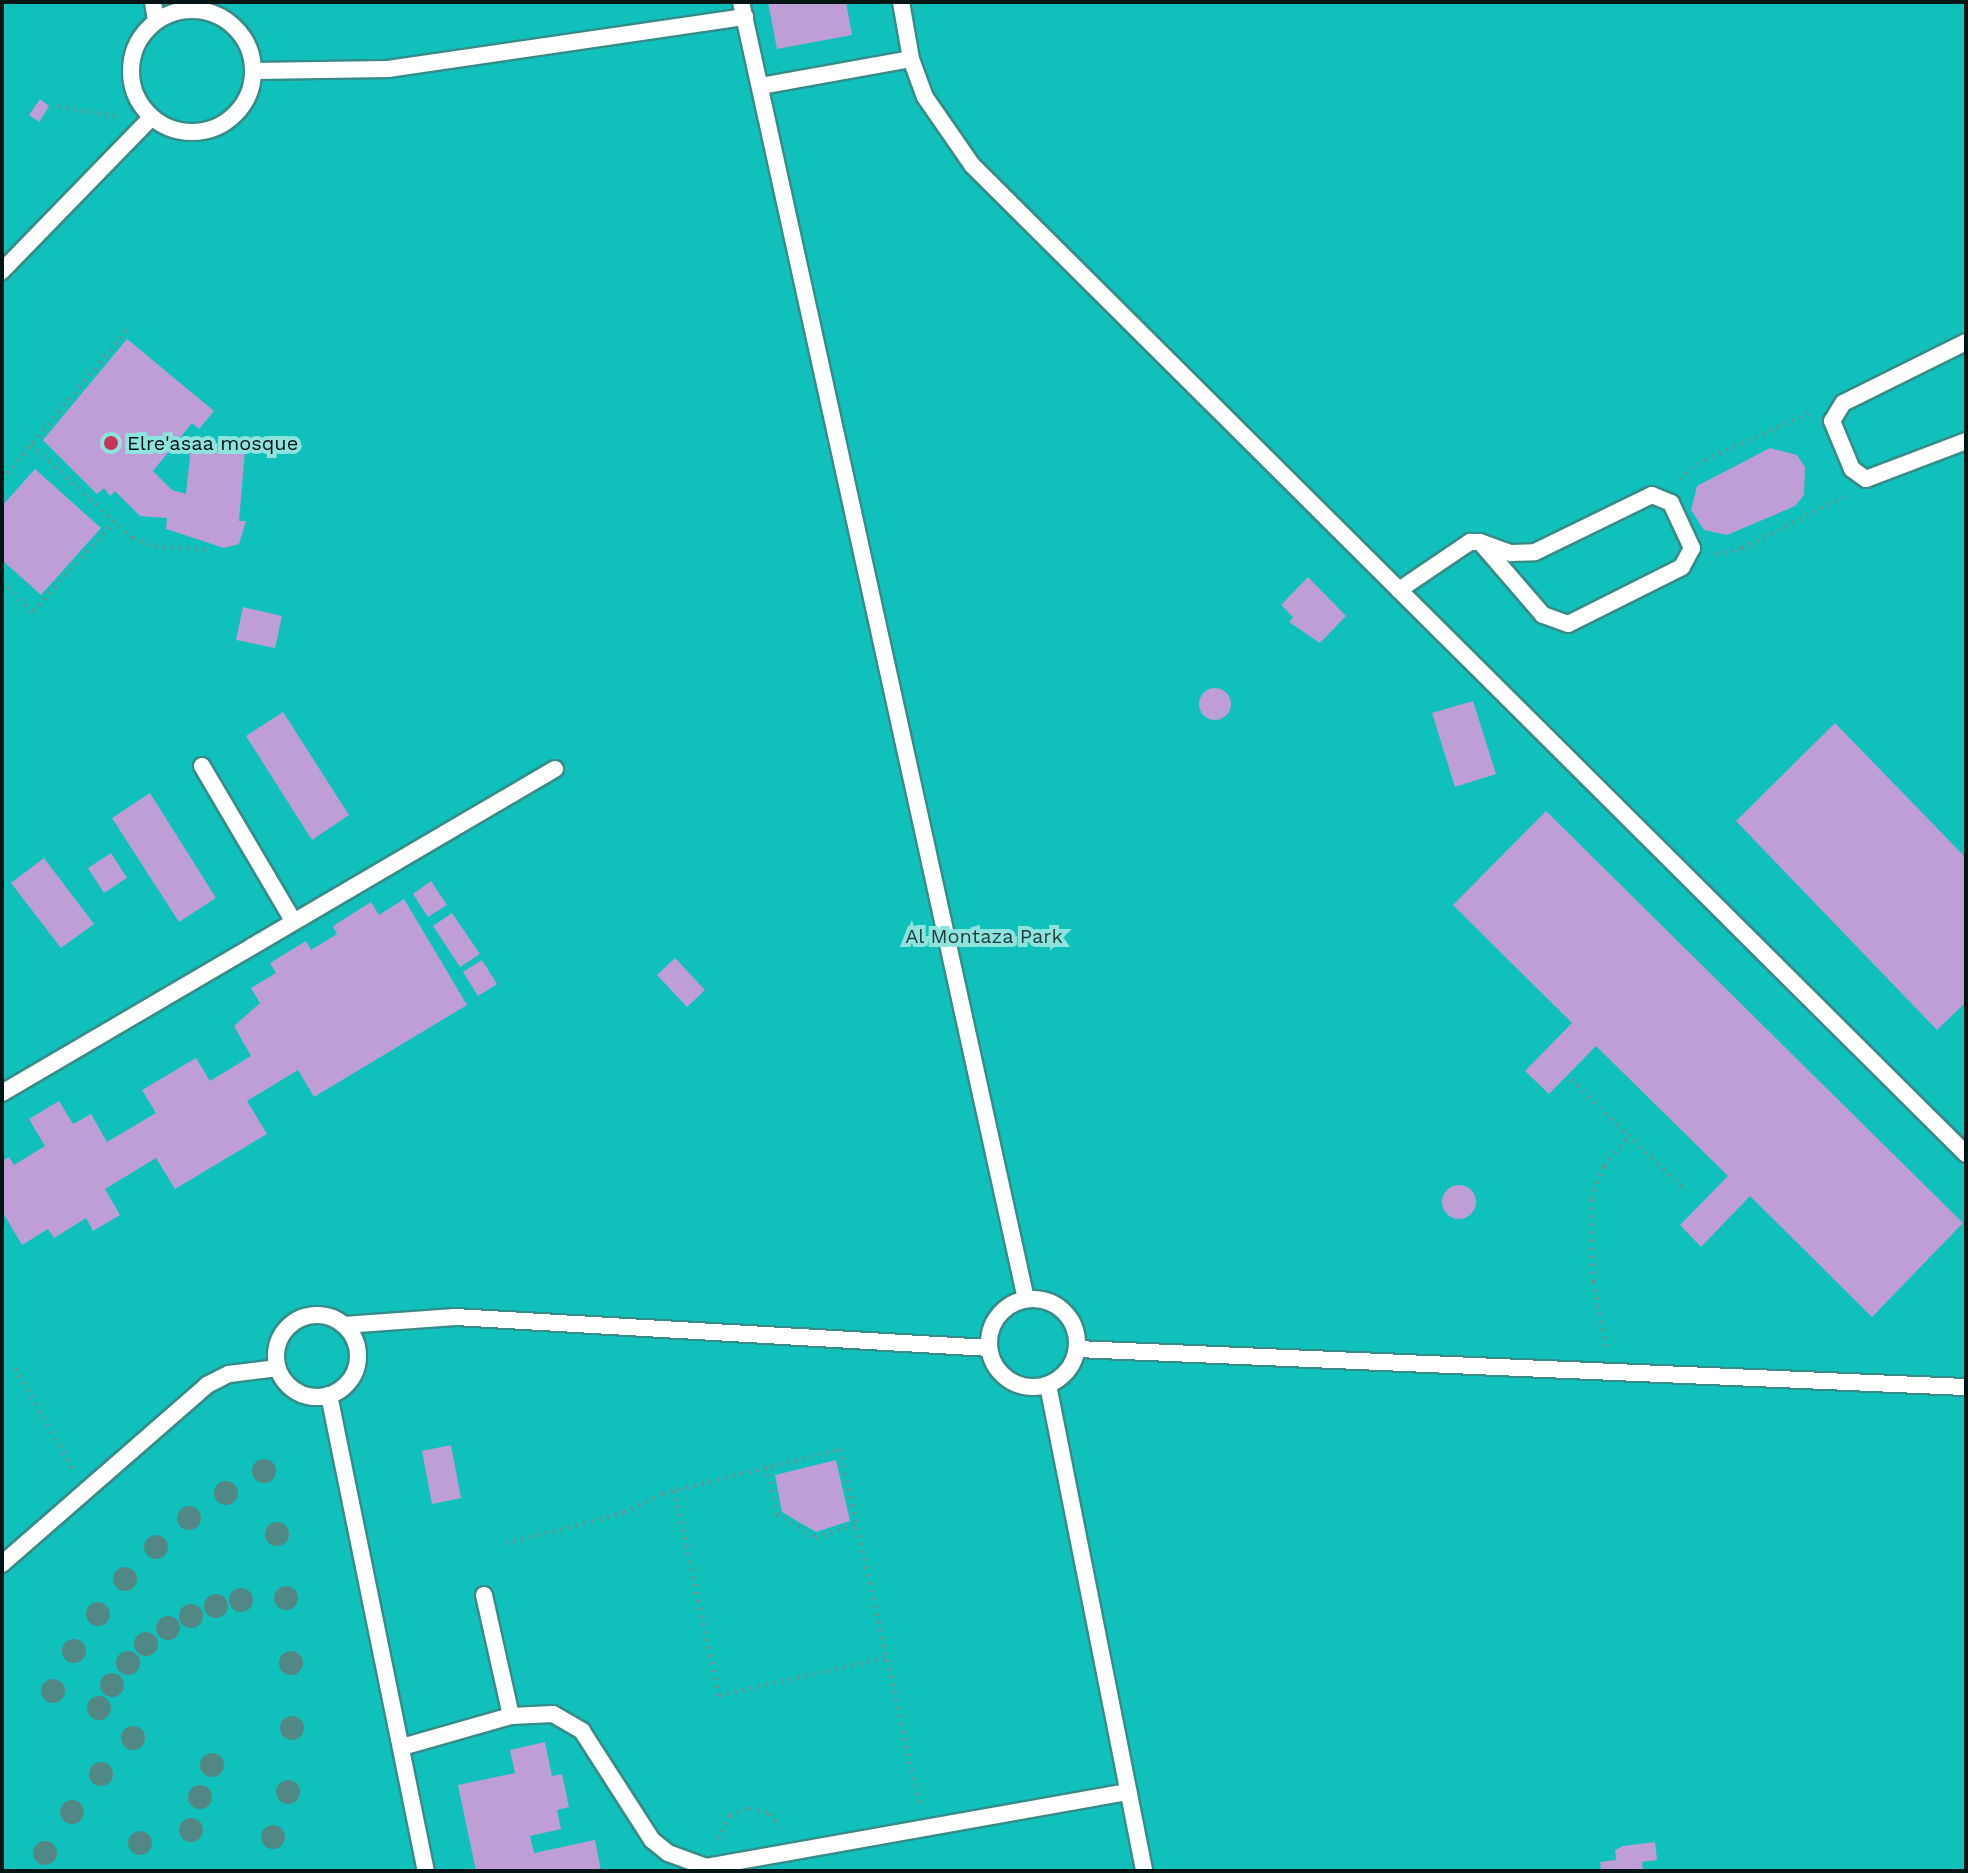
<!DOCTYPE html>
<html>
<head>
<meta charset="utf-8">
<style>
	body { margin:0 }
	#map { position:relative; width:1968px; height:1873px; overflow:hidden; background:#8fe3de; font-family:"Work Sans",sans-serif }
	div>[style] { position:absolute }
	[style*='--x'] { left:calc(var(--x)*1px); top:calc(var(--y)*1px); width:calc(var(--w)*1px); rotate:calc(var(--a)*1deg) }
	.green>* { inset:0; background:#10c0ba }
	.building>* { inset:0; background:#be9ed4 }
	.round { border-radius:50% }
	.path>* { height:5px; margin-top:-2.5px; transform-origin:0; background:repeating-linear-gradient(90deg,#5b9894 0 2px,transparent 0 8px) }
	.roads { filter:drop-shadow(2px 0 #358c88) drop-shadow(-2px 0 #358c88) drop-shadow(0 2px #358c88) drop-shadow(0 -2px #358c88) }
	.service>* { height:16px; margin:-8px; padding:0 8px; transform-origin:8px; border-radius:8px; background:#fff }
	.service>.ring { margin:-8px; padding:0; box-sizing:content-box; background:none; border:16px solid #fff; border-radius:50% }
	.trees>* { width:24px; height:24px; margin:-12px; border-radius:50%; background:#518885 }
	.dots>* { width:22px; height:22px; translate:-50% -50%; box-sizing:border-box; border:4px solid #8fe3de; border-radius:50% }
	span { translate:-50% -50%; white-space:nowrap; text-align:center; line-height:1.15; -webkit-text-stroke:8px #8fe3de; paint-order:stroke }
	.poi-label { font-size:20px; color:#001514 }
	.left { translate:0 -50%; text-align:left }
	.park-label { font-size:20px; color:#1e3e3d }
	.frame { position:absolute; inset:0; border:4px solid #001514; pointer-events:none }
</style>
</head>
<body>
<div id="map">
	<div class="green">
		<i style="clip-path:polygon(2px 2px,1966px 2px,1966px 1871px,2px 1871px)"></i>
	</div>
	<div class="building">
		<i style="clip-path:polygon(768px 2px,846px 2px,852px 35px,777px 49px)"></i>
		<i style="clip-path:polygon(40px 99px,49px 106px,39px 122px,29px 115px)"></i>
		<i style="clip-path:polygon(127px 339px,214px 411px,199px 429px,192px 423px,153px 471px,172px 490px,186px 494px,191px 446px,245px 451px,239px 521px,246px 521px,239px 544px,224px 548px,166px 529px,167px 518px,140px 516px,115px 491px,110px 496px,104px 488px,97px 494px,43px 440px)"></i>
		<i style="clip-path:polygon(1770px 448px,1797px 455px,1805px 467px,1804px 495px,1795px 506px,1727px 535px,1704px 530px,1691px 510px,1697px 486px)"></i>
		<i style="clip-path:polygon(35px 469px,101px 528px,41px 595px,2px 560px,2px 506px)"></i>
		<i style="clip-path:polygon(1308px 577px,1346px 616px,1320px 643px,1289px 622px,1293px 617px,1281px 605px)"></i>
		<i style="clip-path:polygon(243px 607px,282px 616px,275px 648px,236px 640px)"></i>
		<i class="round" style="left:1199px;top:688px;width:32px;height:32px"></i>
		<i style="clip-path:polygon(1473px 701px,1496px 774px,1455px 787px,1432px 713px)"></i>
		<i style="clip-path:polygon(283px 712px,349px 815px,312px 840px,246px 736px)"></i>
		<i style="clip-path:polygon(1835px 723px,1966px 858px,1966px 1002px,1937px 1030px,1736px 821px)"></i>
		<i style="clip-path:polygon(150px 793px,216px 898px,179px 922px,112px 818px)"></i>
		<i style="clip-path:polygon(1546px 811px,1963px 1223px,1872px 1317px,1750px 1196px,1701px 1247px,1680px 1225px,1728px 1176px,1596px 1046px,1549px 1094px,1525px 1071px,1572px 1023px,1453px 905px)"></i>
		<i style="clip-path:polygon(111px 853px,127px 878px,104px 893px,88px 868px)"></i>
		<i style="clip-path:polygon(44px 858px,94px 924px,61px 948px,11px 883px)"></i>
		<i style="clip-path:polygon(431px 881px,447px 905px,428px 917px,413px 894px)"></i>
		<i style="clip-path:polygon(404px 899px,467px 1005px,314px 1097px,298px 1070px,247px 1101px,267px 1134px,175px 1189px,156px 1158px,105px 1189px,120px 1215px,93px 1231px,86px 1218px,54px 1238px,48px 1229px,22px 1245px,2px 1211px,2px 1161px,9px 1157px,14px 1165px,45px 1146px,29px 1119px,59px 1101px,73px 1124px,91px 1114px,107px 1142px,156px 1113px,142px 1090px,196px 1058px,210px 1081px,251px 1056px,234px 1026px,260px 1003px,251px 988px,276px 973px,270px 963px,306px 941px,311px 950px,337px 934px,333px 926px,371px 902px,379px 915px)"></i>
		<i style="clip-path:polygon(452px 913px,480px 954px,460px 967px,433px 926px)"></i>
		<i style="clip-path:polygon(675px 958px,705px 990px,687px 1007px,657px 975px)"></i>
		<i style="clip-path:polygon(482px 960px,497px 984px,478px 996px,463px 972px)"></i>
		<i class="round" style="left:1442px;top:1185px;width:34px;height:34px"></i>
		<i style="clip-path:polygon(451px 1445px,461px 1498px,432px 1504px,422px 1451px)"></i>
		<i style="clip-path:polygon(836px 1460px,850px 1521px,816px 1532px,782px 1512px,775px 1475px)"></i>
		<i style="clip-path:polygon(545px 1742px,552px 1776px,562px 1774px,569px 1807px,557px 1810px,561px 1829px,530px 1836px,534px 1853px,595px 1840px,601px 1871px,476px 1871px,458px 1785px,515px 1773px,510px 1750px)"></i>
		<i style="clip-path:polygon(1655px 1842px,1657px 1860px,1642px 1862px,1643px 1871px,1601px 1871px,1600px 1862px,1616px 1860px,1615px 1850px,1623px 1846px)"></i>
	</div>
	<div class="path">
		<i style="--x:58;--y:106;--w:59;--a:9.8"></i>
		<i style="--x:31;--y:444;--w:139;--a:42.7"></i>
		<i style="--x:133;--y:538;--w:23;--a:20"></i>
		<i style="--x:155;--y:546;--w:55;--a:3.1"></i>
		<i style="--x:2;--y:479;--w:194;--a:-50"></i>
		<i style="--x:1680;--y:479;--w:23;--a:-43"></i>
		<i style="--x:1697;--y:463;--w:123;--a:-24.1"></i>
		<i style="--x:1716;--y:554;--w:27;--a:-13"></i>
		<i style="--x:1742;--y:548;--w:114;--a:-27"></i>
		<i style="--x:2;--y:582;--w:42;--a:43.1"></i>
		<i style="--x:33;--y:611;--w:119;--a:-47.7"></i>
		<i style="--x:1571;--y:1079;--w:158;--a:44.2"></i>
		<i style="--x:1606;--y:1346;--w:66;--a:-101.3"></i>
		<i style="--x:1593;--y:1281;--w:83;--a:-91.4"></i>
		<i style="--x:1591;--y:1198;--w:35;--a:-68"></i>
		<i style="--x:1604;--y:1165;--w:38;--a:-49"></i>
		<i style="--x:16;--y:1368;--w:115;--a:60.8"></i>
		<i style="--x:766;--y:1466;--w:49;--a:77.1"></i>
		<i style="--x:777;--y:1514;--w:44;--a:31.2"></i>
		<i style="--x:815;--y:1537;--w:44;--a:-17.2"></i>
		<i style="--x:674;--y:1490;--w:210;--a:77.6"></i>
		<i style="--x:719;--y:1695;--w:172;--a:-12.7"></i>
		<i style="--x:506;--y:1543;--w:122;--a:-14.7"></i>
		<i style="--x:624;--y:1512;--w:43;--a:-26"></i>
		<i style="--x:663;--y:1493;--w:182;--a:-14"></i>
		<i style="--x:840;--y:1449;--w:362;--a:77.4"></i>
		<i style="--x:718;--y:1838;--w:26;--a:-62"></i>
		<i style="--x:730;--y:1815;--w:22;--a:-22"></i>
		<i style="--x:750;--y:1807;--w:21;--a:17"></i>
		<i style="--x:770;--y:1813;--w:17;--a:57"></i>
	</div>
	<div class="roads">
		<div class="service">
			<i style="--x:153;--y:2;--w:19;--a:81"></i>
			<i style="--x:741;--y:2;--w:1328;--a:77.61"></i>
			<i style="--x:901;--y:2;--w:58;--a:80"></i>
			<i style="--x:911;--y:59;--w:40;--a:69.8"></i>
			<i style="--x:925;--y:97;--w:83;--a:55.3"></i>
			<i style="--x:972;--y:165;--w:1402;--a:44.86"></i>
			<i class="ring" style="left:131px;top:10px;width:106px;height:106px"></i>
			<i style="--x:253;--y:71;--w:135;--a:-0.8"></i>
			<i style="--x:388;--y:69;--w:361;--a:-8.3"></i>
			<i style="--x:761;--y:86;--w:152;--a:-10.2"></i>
			<i style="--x:2;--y:271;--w:214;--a:-45.8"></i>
			<i style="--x:1966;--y:342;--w:137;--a:153.6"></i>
			<i style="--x:1843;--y:403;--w:21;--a:121"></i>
			<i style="--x:1832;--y:421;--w:52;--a:67.4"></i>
			<i style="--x:1852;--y:469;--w:17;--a:36"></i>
			<i style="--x:1866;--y:479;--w:107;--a:-20.8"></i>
			<i style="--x:1399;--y:590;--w:86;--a:-34.1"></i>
			<i style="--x:1470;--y:542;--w:10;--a:0"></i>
			<i style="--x:1480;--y:542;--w:33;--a:20"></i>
			<i style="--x:1511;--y:553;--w:24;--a:-2"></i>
			<i style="--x:1535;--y:552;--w:130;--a:-26"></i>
			<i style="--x:1652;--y:495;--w:21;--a:23"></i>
			<i style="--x:1671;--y:503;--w:50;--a:65"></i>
			<i style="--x:1692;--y:548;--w:21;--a:118"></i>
			<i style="--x:1682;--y:567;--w:127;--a:153.4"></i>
			<i style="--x:1568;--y:624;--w:27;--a:-160"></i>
			<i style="--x:1543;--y:615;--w:96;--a:-130.8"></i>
			<i style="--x:202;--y:766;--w:178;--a:59.5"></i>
			<i style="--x:2;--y:1093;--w:641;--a:-30.37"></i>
			<i class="ring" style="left:989px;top:1299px;width:72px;height:72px"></i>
			<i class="ring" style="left:276px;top:1315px;width:66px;height:66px"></i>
			<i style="--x:344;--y:1325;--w:111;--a:-4.1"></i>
			<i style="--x:455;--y:1317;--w:535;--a:3.32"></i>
			<i style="--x:1077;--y:1349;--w:890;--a:2.45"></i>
			<i style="--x:1048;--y:1385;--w:495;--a:78.8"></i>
			<i style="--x:329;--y:1395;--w:486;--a:78.5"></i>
			<i style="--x:2;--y:1564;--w:272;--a:-41.1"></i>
			<i style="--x:207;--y:1385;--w:25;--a:-27"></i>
			<i style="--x:229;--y:1374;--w:49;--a:-7"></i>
			<i style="--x:484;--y:1595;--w:124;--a:77.4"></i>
			<i style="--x:402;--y:1747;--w:113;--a:-15.9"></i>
			<i style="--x:511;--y:1716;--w:42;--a:-2.7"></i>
			<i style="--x:553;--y:1714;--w:34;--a:30"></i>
			<i style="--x:582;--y:1731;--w:130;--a:57.3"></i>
			<i style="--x:652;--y:1840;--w:21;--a:39"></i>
			<i style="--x:668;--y:1853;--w:40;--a:20.2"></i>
			<i style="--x:706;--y:1867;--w:429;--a:-10.1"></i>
		</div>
	</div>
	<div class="trees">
		<i style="left:264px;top:1471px"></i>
		<i style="left:226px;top:1493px"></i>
		<i style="left:189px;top:1518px"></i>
		<i style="left:277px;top:1534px"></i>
		<i style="left:156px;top:1547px"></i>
		<i style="left:125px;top:1579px"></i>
		<i style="left:286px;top:1598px"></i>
		<i style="left:241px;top:1600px"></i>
		<i style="left:216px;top:1606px"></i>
		<i style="left:98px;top:1614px"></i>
		<i style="left:191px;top:1616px"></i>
		<i style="left:168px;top:1628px"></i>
		<i style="left:146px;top:1644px"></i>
		<i style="left:74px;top:1651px"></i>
		<i style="left:128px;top:1663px"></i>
		<i style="left:291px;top:1663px"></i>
		<i style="left:112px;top:1685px"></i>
		<i style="left:53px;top:1691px"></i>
		<i style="left:99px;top:1708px"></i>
		<i style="left:292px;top:1728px"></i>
		<i style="left:133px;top:1738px"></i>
		<i style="left:212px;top:1765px"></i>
		<i style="left:101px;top:1774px"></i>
		<i style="left:288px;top:1792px"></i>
		<i style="left:200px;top:1797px"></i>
		<i style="left:72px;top:1812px"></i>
		<i style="left:191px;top:1830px"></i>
		<i style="left:273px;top:1837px"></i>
		<i style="left:140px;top:1843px"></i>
		<i style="left:45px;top:1853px"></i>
	</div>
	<div class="dots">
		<i style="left:111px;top:443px;background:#c6365a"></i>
	</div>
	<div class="poi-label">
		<span class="left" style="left:127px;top:443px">Elre'asaa mosque</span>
	</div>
	<div class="park-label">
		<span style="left:984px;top:936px">Al Montaza Park</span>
	</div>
	<div class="frame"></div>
</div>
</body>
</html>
